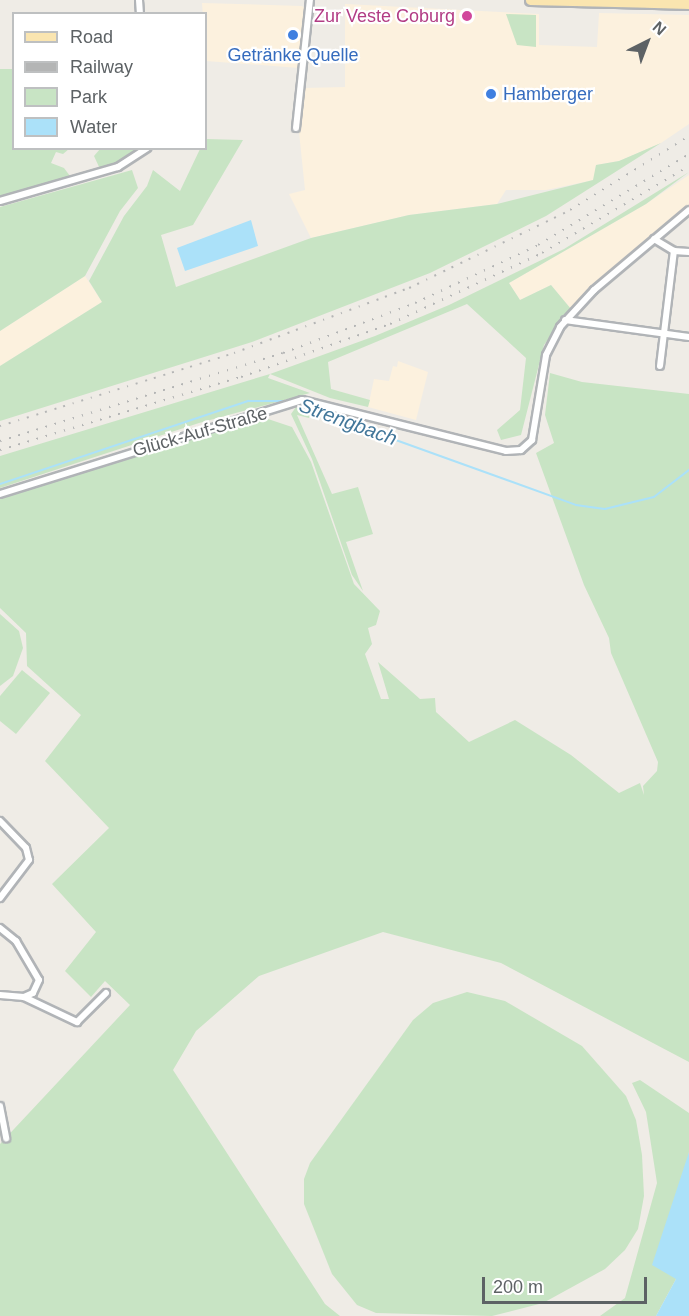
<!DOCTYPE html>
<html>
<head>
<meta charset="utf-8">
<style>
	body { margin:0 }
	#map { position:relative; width:689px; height:1316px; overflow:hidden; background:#efece6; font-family:Helvetica,sans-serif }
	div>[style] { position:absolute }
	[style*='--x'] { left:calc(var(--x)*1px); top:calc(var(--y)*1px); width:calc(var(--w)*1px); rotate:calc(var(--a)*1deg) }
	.commercial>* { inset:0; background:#fcf1de }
	.green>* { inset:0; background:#c8e4c4 }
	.water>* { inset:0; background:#abe1f9 }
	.stream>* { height:1.5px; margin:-0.75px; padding:0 0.75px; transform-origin:0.75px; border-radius:0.75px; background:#abe1f9 }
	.roads { filter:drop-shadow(2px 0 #b1b4b7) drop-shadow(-2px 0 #b1b4b7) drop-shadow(0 2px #b1b4b7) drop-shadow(0 -2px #b1b4b7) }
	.minor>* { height:6px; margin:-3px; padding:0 3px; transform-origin:3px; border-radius:3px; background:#fff }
	.primary>* { height:9px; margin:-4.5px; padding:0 4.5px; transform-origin:4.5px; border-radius:4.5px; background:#fae5b0 }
	.rail>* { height:1.5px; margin-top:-0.75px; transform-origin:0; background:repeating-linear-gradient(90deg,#b4b5b5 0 1.5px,transparent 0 9.5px) }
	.dots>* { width:16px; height:16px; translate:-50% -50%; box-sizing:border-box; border:3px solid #fff; border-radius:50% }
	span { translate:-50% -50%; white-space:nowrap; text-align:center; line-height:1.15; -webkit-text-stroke:4.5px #fff; paint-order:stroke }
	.hotel-label { font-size:18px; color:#b23c85 }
	.right { translate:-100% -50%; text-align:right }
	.shop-label { font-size:18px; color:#366cbe }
	.left { translate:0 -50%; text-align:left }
	.street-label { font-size:18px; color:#5d6265 }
	.water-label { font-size:20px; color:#43779a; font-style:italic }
	.legend { position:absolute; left:12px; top:12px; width:195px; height:138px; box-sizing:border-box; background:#fff; border:2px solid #bec0c1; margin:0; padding:8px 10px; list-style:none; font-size:18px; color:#5d6265 }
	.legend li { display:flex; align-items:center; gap:12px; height:30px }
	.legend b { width:30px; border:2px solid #bec0c1 }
	.north { position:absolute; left:617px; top:12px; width:60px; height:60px; -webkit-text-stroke:4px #fff; paint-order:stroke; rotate:42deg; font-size:16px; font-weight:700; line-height:24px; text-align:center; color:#5d6265 }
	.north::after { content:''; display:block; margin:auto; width:21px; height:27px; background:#5d6265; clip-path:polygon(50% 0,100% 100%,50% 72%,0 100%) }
	.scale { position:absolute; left:482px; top:1277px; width:165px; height:27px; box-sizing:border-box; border:3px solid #5d6265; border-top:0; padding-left:8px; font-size:18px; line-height:21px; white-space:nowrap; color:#5d6265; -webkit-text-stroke:4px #fff; paint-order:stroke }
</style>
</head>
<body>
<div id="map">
	<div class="commercial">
		<i style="clip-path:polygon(202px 3px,302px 6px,307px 10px,299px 68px,206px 61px)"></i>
		<i style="clip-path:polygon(345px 4px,539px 14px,539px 45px,597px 47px,599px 13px,689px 15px,689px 124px,661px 143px,619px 161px,596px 165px,594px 180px,546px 190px,506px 190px,497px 204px,409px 215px,311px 238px,289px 194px,305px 190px,299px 132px,304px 88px,345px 87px)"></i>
		<i style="clip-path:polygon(689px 175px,689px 205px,571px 309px,551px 285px,520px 300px,509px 283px,646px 204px)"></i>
		<i style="clip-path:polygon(85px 276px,102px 302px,0 366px,0 331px)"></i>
		<i style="clip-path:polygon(398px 361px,428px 372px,416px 420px,368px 407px,374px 379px,389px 381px,393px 366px,397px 367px)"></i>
	</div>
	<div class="green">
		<i style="clip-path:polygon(506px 14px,536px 15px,536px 47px,517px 45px)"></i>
		<i style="clip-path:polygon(0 69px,13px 69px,14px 148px,69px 149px,63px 154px,56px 152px,51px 163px,64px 168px,70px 176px,0 197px)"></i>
		<i style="clip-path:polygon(206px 139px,243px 140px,193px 225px,161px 235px,176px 287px,311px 238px,409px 215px,497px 204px,593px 180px,596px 165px,619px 161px,661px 143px,546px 216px,430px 273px,252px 342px,0 421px,0 366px,102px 302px,89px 281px,124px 216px,147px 186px,153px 170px,180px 191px,200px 149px,206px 148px)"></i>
		<i style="clip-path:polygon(100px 149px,141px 149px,118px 163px,100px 169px,94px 156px)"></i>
		<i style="clip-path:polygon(132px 170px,138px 188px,120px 211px,85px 276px,0 331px,0 207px)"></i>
		<i style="clip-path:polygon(689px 172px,646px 204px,509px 283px,520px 300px,551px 285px,571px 309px,544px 345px,521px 435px,501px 440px,497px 430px,520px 410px,526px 358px,467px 304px,328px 362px,331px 389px,370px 400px,368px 407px,330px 398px,270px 374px,268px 378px,310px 393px,199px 423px,0 488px,0 456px,270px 374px,375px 336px,449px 305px,564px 249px)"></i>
		<i style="clip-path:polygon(550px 373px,582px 382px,689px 394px,689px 1062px,501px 963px,383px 932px,259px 976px,196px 1031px,173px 1070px,325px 1304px,340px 1316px,0 1316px,0 1144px,130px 1005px,105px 981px,91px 997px,65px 971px,96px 932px,52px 884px,109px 828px,45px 761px,81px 715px,27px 666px,26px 633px,0 608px,0 496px,225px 426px,265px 418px,292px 427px,311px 462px,354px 584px,380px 611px,376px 625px,368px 628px,372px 644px,365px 654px,381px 699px,389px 699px,378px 662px,420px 699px,435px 698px,436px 712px,469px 742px,515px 720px,571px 755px,619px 793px,640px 783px,644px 795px,643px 786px,657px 771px,658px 762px,611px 653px,609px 638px,584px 585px,536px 453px,554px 443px,545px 415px)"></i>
		<i style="clip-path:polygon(296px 407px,311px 412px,309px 418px,297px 415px,332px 494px,358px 487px,373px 534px,346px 542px,363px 591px,352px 575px,312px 459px,291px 414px)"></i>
		<i style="clip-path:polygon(0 614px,19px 631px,23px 648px,13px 676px,0 686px)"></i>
		<i style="clip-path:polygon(22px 670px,50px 693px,16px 734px,0 721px,0 696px)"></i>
		<i style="clip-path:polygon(467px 992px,505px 1001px,582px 1046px,626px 1096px,636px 1120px,642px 1155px,644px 1196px,638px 1229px,625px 1250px,605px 1269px,543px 1303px,492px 1316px,376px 1313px,357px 1305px,332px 1274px,304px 1204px,304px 1179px,310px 1163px,413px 1020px,433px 1003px)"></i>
		<i style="clip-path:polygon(640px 1080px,689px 1113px,689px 1152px,676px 1279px,656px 1316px,600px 1316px,625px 1298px,657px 1183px,646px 1112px,632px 1083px)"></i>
	</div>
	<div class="water">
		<i style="clip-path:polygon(251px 220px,258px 246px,185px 271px,177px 248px)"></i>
		<i style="clip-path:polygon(689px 1152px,689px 1316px,656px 1316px,676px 1279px,652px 1265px)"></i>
	</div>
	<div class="stream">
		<i style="--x:296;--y:404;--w:298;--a:19.8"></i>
		<i style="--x:576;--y:505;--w:29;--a:8"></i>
		<i style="--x:605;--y:509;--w:50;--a:-13.8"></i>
		<i style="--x:654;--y:497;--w:44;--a:-37.6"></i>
		<i style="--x:0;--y:484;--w:262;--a:-18.5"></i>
		<i style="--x:248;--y:401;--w:41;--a:0"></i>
	</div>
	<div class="roads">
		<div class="minor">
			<i style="--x:139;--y:0;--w:14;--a:86"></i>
			<i style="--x:296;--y:128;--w:129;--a:-83.8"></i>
			<i style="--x:0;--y:201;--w:123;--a:-16.1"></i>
			<i style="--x:118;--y:167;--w:35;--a:-33"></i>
			<i style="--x:654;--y:239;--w:23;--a:31"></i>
			<i style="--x:674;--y:251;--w:15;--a:4"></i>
			<i style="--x:565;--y:320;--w:125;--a:7.8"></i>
			<i style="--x:660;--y:366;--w:116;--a:-83.1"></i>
			<i style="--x:0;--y:494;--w:316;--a:-17.3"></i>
			<i style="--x:302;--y:400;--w:210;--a:14"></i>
			<i style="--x:506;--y:451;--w:15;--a:-4"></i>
			<i style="--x:521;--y:450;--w:15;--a:-42"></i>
			<i style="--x:532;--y:440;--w:86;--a:-80.6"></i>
			<i style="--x:546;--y:355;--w:31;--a:-63"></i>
			<i style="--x:560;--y:327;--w:50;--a:-47.4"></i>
			<i style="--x:594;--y:290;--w:124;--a:-40.1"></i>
			<i style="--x:0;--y:821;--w:37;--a:46"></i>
			<i style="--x:26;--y:848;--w:12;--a:76"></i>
			<i style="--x:29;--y:860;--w:48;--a:127.3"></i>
			<i style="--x:0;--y:928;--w:21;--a:39"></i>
			<i style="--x:16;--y:941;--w:45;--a:59.5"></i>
			<i style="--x:39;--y:980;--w:14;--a:115"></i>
			<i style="--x:33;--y:993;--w:10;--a:156"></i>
			<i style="--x:0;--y:995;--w:24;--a:5"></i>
			<i style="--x:24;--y:997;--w:59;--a:25.3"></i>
			<i style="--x:77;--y:1022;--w:41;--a:-45"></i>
			<i style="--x:0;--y:1106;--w:33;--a:79"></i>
		</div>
		<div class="primary">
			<i style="--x:530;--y:0;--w:159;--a:1.4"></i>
		</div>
	</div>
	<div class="rail">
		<i style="--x:0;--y:426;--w:245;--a:-17.3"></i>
		<i style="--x:234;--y:353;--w:187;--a:-20.4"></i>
		<i style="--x:409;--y:288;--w:179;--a:-25.8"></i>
		<i style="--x:570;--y:210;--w:140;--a:-31.9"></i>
		<i style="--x:0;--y:441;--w:296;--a:-17.3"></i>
		<i style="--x:283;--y:353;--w:141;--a:-20.7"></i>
		<i style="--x:415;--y:303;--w:136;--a:-25.2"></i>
		<i style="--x:538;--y:245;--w:176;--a:-31.1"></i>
		<i style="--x:0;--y:450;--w:252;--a:-16.9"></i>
		<i style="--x:241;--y:377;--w:158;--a:-19.6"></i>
		<i style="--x:390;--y:324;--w:168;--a:-25"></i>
		<i style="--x:542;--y:253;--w:171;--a:-30.6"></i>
	</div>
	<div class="dots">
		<i style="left:467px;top:16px;background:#d1479c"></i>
		<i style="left:293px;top:35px;background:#3f7fe0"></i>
		<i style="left:491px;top:94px;background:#3f7fe0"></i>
	</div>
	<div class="hotel-label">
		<span class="right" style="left:455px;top:16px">Zur Veste Coburg</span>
	</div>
	<div class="shop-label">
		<span style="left:293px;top:55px">Getränke Quelle</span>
		<span class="left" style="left:503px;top:94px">Hamberger</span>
	</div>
	<div class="street-label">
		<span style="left:200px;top:432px;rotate:-16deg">Glück-Auf-Straße</span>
	</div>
	<div class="water-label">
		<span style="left:348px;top:422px;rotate:20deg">Strengbach</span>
	</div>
	<ul class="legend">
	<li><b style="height:8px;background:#fae5b0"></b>Road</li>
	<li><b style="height:8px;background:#b4b5b5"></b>Railway</li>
	<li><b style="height:16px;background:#c8e4c4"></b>Park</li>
	<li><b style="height:16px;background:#abe1f9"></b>Water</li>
	</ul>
	<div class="north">N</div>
	<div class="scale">200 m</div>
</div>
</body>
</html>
